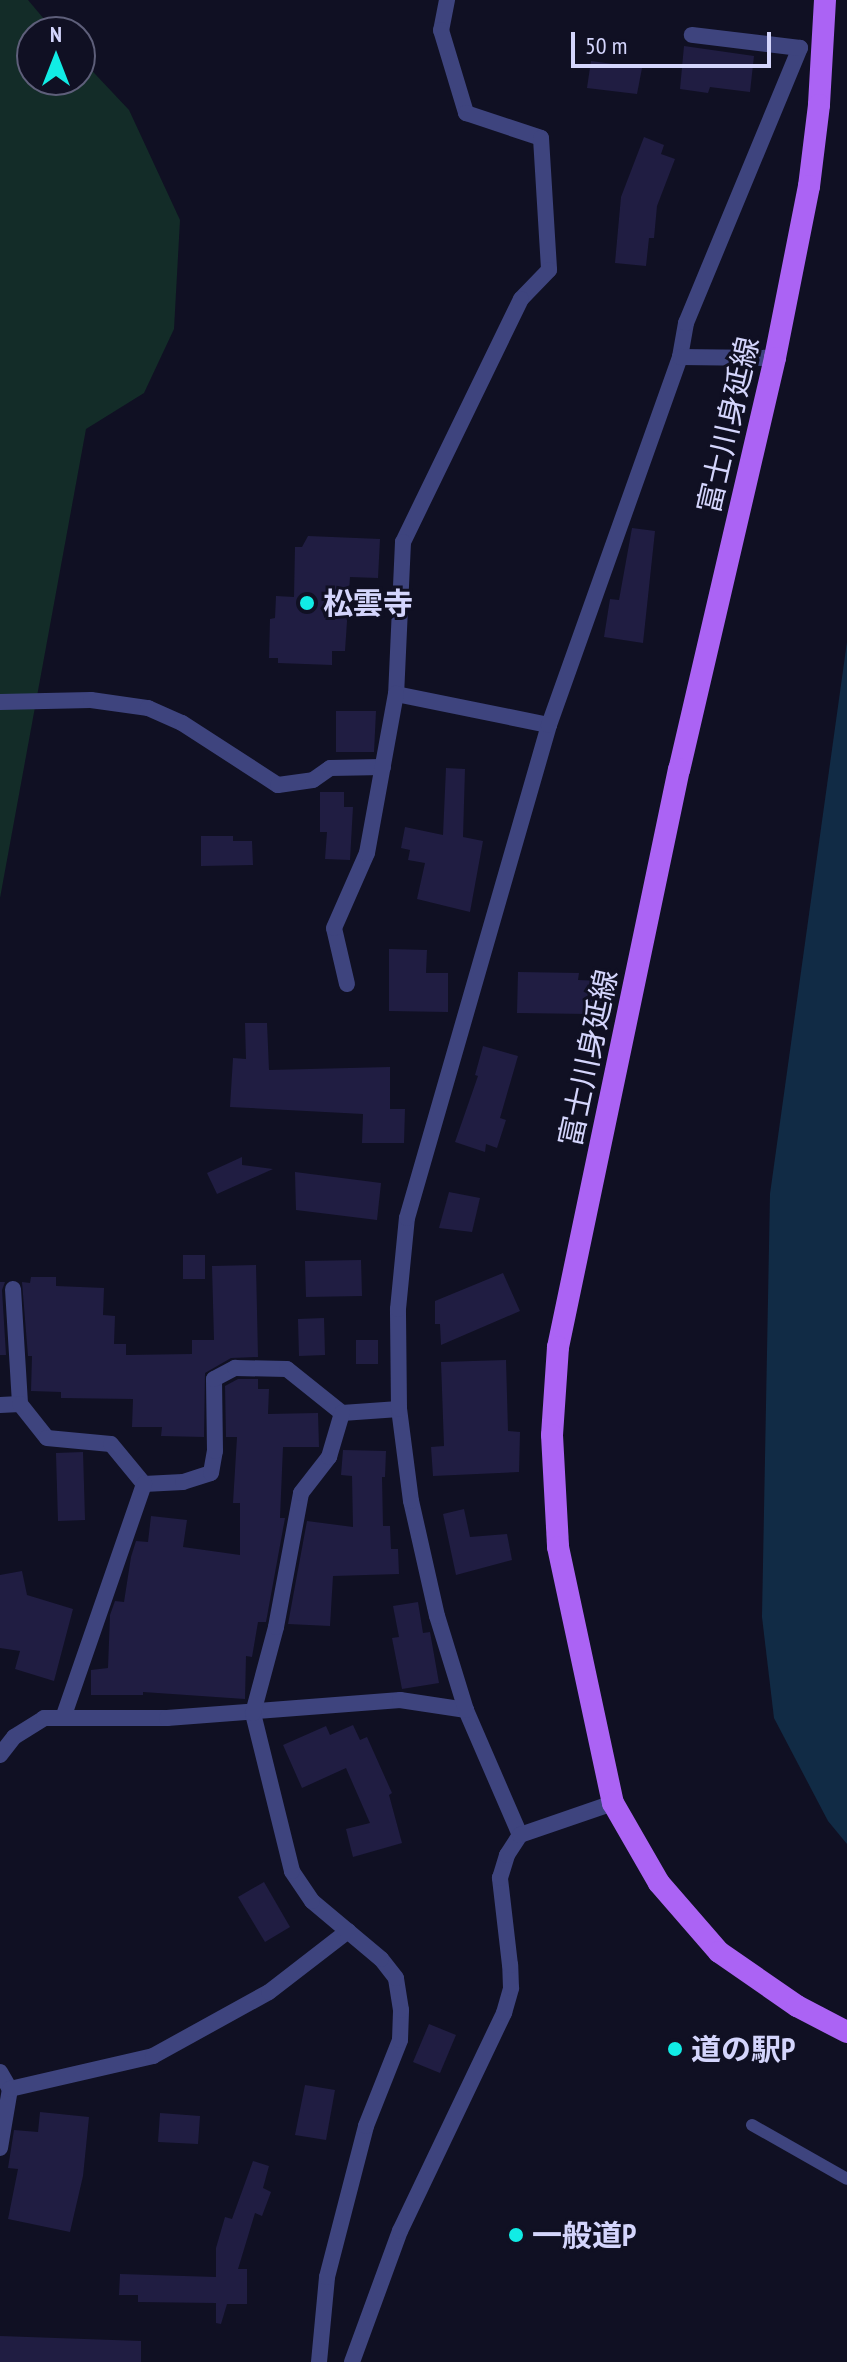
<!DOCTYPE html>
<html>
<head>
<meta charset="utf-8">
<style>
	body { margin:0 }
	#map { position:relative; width:847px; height:2362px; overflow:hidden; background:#101023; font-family:"PT Sans Narrow","Noto Sans JP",sans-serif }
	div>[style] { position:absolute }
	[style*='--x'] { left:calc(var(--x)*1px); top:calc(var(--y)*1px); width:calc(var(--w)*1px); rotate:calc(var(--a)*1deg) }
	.green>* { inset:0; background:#132c28 }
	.water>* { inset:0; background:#112b45 }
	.building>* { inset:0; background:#201d42 }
	.service>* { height:12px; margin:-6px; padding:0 6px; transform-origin:6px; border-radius:6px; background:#3e447e }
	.minor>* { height:16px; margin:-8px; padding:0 8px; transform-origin:8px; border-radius:8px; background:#3e447e }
	.tertiary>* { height:16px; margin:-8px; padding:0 8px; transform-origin:8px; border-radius:8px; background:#3e447e }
	.primary>* { height:22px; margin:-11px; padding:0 11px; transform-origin:11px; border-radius:11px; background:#ab63f4 }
	.dots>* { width:22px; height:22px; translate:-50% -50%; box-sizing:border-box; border:4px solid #101023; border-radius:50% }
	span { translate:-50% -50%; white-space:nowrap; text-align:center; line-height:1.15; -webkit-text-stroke:6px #101023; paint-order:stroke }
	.street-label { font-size:30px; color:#d4d5fc }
	.poi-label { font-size:30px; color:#d4d5fc; font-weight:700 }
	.left { translate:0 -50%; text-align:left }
	.north { position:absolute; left:16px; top:16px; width:80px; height:80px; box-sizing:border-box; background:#101023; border:2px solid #5e5f7a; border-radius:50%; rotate:0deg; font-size:22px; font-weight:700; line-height:32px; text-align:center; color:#d4d5fc }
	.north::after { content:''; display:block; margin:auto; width:28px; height:36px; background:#11ece5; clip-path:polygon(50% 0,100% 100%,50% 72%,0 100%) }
	.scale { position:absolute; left:571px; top:32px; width:200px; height:36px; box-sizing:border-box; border:4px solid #d4d5fc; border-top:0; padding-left:10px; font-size:24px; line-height:28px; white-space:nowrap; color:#d4d5fc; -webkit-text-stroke:6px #101023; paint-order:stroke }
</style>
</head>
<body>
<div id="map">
	<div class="green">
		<i style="clip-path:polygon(0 0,28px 0,55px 32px,32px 32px,32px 80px,80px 80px,80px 58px,129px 110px,180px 220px,174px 329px,144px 393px,86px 429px,0 898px)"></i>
	</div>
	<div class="water">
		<i style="clip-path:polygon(847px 642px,847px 1844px,828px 1821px,774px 1718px,762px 1617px,770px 1194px)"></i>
	</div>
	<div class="building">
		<i style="clip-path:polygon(684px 46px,754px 56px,750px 92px,710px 87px,708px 93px,680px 89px)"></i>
		<i style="clip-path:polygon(591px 61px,642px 68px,637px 94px,587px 88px)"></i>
		<i style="clip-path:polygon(644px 137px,664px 145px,661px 154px,675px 159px,657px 206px,654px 238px,649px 238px,646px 266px,615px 263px,621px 197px)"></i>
		<i style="clip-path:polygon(632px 528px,655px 531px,643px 643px,604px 637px,610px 599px,619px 600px)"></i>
		<i style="clip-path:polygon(308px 536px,380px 539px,378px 578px,350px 577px,345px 651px,332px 651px,332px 665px,278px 663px,278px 658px,269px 658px,270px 619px,275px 618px,276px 596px,294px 597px,295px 547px,302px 547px)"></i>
		<i style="clip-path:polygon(336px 711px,376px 711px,374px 752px,336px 752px)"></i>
		<i style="clip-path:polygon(446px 768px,465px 769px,463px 837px,483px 841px,470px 912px,417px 899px,425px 863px,408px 860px,410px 850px,401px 848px,405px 827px,443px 835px)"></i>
		<i style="clip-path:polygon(320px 792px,344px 792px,344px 807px,353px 807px,350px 860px,325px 859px,327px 832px,320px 832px)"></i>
		<i style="clip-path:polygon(201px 836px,233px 836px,233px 841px,252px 841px,253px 865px,201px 866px)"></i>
		<i style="clip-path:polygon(389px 949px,427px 950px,426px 973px,448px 973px,448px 1012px,389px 1011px)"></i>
		<i style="clip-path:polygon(518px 972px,579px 973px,578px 980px,603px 981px,603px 1002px,589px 1002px,589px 1014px,517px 1013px)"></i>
		<i style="clip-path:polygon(245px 1023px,267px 1023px,269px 1070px,390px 1067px,390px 1109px,405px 1109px,404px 1143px,362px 1143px,363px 1114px,230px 1107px,233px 1058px,246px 1059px)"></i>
		<i style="clip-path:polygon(483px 1046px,518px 1056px,500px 1118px,506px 1120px,497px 1148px,486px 1144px,485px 1152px,455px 1142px,478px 1076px,475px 1075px)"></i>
		<i style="clip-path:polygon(242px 1157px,242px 1165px,273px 1169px,217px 1194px,207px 1173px)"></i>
		<i style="clip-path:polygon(295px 1172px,381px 1183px,377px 1220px,296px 1210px)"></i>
		<i style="clip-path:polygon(449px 1192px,480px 1198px,472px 1232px,439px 1228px)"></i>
		<i style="clip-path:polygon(183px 1255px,205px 1255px,205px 1279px,183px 1279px)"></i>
		<i style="clip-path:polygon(361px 1260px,362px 1296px,306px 1297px,305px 1261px)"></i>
		<i style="clip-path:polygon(256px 1265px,258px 1357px,231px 1358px,205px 1373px,204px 1437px,161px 1436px,162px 1427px,132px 1427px,133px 1399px,61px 1398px,61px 1392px,31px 1391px,32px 1356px,28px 1356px,22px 1282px,30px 1283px,31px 1277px,56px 1277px,56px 1286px,104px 1288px,103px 1315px,115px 1316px,114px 1344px,126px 1344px,126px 1355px,192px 1354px,192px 1340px,214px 1340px,212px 1266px)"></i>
		<i style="clip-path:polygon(503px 1273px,520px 1311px,441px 1345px,440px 1324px,435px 1324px,435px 1301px)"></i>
		<i style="clip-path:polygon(0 1282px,5px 1282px,2px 1290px,6px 1355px,0 1355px)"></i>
		<i style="clip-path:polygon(324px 1318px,325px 1355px,299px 1356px,298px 1319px)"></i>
		<i style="clip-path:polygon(356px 1340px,378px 1340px,378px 1364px,356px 1364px)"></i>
		<i style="clip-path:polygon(506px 1360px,508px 1431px,520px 1432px,519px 1472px,433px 1476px,431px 1447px,444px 1446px,441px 1362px)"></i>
		<i style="clip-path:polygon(238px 1379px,258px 1379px,258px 1389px,269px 1389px,268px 1414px,318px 1413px,319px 1447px,283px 1447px,280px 1518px,285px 1518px,266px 1622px,258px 1622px,252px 1657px,246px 1656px,245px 1699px,143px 1692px,143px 1695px,91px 1695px,91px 1670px,108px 1668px,110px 1615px,115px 1601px,124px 1602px,131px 1557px,136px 1541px,148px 1542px,151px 1516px,187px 1520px,183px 1547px,240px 1555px,240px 1503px,233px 1503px,237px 1437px,226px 1437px,225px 1386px)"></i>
		<i style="clip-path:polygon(343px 1450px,386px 1451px,385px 1477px,382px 1477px,383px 1526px,390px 1526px,391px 1549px,398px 1549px,399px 1574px,333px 1576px,330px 1626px,288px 1624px,307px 1521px,353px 1527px,352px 1476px,341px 1475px)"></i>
		<i style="clip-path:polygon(83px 1452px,85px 1520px,58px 1521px,56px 1453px)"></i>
		<i style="clip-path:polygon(464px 1509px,470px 1537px,507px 1534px,512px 1560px,456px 1575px,443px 1514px)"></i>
		<i style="clip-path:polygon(22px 1571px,27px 1595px,73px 1609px,54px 1681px,15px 1669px,20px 1651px,0 1648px,0 1575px)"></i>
		<i style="clip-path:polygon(418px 1602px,423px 1633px,430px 1632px,439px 1683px,402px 1689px,392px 1638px,399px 1637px,393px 1606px)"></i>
		<i style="clip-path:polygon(353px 1725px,360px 1740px,367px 1737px,392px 1793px,389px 1795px,402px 1843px,353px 1857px,346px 1829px,370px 1823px,346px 1768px,302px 1788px,283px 1745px,326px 1726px,330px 1735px)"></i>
		<i style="clip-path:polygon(264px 1882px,290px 1927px,265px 1942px,238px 1897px)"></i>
		<i style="clip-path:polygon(429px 2024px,456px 2035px,440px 2073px,413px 2062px)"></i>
		<i style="clip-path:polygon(305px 2085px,335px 2090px,326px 2140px,295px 2135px)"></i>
		<i style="clip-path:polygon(40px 2112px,89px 2117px,83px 2176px,70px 2232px,8px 2219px,18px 2169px,8px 2168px,14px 2130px,38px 2132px)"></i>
		<i style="clip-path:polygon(160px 2113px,200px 2116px,198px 2144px,158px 2142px)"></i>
		<i style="clip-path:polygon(253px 2161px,269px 2166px,263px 2188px,271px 2192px,262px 2216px,255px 2213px,238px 2269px,247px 2269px,247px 2304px,227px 2304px,221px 2324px,216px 2323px,216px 2303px,138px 2302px,138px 2295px,119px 2295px,120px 2274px,216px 2277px,216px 2248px,225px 2217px,232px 2219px)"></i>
		<i style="clip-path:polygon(0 2336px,141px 2341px,141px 2362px,0 2362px)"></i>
	</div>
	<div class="service">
		<i style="--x:752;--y:2125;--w:109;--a:29.6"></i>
	</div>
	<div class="minor">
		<i style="--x:447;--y:0;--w:31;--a:101"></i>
		<i style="--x:441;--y:30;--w:87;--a:73.2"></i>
		<i style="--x:466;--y:113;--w:79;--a:18.4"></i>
		<i style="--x:541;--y:138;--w:132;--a:86.5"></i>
		<i style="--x:549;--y:270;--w:40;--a:134"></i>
		<i style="--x:521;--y:299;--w:270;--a:115.9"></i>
		<i style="--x:403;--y:542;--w:152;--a:92.6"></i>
		<i style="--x:396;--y:694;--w:156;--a:11.5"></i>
		<i style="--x:680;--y:357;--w:35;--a:-80"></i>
		<i style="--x:686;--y:323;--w:298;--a:-67.5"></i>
		<i style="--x:800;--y:48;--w:109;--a:-173.1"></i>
		<i style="--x:0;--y:702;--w:91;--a:-1.3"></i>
		<i style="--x:91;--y:700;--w:58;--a:8"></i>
		<i style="--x:148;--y:708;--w:37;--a:24"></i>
		<i style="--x:182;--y:723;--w:114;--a:32.9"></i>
		<i style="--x:278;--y:785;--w:35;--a:-8"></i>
		<i style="--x:313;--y:780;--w:21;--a:-35"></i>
		<i style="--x:330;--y:768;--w:53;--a:-1.1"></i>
		<i style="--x:347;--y:984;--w:57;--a:-103.1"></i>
		<i style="--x:334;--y:928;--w:82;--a:-66.3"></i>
		<i style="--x:367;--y:853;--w:162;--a:-79.7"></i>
		<i style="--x:13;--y:1289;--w:115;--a:86.5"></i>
		<i style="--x:0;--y:1405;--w:20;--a:-3"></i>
		<i style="--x:20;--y:1404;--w:43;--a:51.5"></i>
		<i style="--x:47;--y:1438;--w:64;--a:5.4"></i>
		<i style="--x:111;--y:1444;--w:52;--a:50.5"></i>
		<i style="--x:144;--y:1484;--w:39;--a:-3"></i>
		<i style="--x:183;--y:1482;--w:29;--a:-18"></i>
		<i style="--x:211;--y:1473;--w:22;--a:-80"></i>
		<i style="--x:215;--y:1451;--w:72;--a:-90.8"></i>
		<i style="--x:214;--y:1379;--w:24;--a:-28"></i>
		<i style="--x:235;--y:1368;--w:52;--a:1.1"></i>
		<i style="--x:287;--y:1369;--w:70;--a:38.7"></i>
		<i style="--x:342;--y:1413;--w:57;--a:-4"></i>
		<i style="--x:63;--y:1718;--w:248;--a:-70.9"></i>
		<i style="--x:0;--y:1755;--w:23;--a:-52"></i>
		<i style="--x:14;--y:1737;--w:36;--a:-32"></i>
		<i style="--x:44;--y:1718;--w:123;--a:0"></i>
		<i style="--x:167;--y:1718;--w:234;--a:-4.4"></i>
		<i style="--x:400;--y:1700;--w:67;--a:8.6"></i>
		<i style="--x:0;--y:2072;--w:20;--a:60"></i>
		<i style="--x:0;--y:2148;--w:60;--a:-80.4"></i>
		<i style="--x:10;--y:2089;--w:147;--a:-13"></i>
		<i style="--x:153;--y:2056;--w:132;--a:-28.9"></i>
		<i style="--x:269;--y:1992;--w:100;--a:-37.7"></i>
		<i style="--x:319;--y:2362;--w:85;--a:-84.6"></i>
		<i style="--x:327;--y:2277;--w:156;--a:-75.5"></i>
		<i style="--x:366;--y:2126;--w:92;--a:-68.4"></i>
		<i style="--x:400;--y:2040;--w:30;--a:-88"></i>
		<i style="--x:401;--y:2010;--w:32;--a:-99"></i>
		<i style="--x:396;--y:1978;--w:24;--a:-128"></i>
		<i style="--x:381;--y:1959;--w:90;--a:-140"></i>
		<i style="--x:312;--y:1901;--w:36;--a:-124"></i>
		<i style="--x:292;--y:1871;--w:163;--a:-103.9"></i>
		<i style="--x:253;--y:1713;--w:89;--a:-75"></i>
		<i style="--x:276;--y:1627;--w:136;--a:-79.4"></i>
		<i style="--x:301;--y:1493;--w:46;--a:-52.1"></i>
		<i style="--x:329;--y:1457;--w:46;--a:-73.5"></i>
	</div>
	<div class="tertiary">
		<i style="--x:520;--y:1835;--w:136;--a:-113.4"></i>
		<i style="--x:466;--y:1710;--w:98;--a:-107.1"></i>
		<i style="--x:437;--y:1616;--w:118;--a:-102.7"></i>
		<i style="--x:411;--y:1501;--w:93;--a:-97.4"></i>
		<i style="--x:399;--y:1409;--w:100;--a:-90.6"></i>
		<i style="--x:398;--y:1309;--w:91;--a:-84.4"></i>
		<i style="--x:407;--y:1218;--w:513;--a:-73.93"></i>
		<i style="--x:549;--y:725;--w:391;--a:-70.4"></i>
		<i style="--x:680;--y:357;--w:95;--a:0.6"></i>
		<i style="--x:352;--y:2362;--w:140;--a:-69.9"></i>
		<i style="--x:400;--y:2231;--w:242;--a:-64.5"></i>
		<i style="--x:504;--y:2013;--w:26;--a:-74"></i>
		<i style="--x:511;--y:1988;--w:23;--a:-92"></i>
		<i style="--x:510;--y:1965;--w:88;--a:-96.6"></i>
		<i style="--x:500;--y:1878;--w:24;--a:-73"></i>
		<i style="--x:507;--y:1855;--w:24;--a:-57"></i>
		<i style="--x:520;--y:1835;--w:98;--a:-19"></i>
	</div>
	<div class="primary">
		<i style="--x:825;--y:0;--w:105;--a:93.3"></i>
		<i style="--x:819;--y:105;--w:82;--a:97"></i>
		<i style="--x:809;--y:186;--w:175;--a:101.2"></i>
		<i style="--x:775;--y:358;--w:422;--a:103.1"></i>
		<i style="--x:679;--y:769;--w:591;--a:101.82"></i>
		<i style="--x:558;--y:1347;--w:88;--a:93.9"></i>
		<i style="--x:552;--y:1435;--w:112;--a:86.9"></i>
		<i style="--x:558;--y:1547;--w:262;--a:77.9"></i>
		<i style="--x:613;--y:1803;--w:92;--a:60.1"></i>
		<i style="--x:659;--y:1883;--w:91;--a:49"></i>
		<i style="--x:719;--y:1952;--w:95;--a:34.7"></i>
		<i style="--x:797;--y:2006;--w:56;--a:27.5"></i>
	</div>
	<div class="dots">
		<i style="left:307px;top:603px;background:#11ece5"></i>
		<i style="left:675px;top:2049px;background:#11ece5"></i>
		<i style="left:516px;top:2235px;background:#11ece5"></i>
	</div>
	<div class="street-label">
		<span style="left:728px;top:425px;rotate:-77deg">富士川身延線</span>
		<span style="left:588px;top:1058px;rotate:-78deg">富士川身延線</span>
	</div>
	<div class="poi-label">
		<span class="left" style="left:323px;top:603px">松雲寺</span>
		<span class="left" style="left:691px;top:2049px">道の駅P</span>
		<span class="left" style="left:532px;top:2235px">一般道P</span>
	</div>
	<div class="north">N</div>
	<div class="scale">50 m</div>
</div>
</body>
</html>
